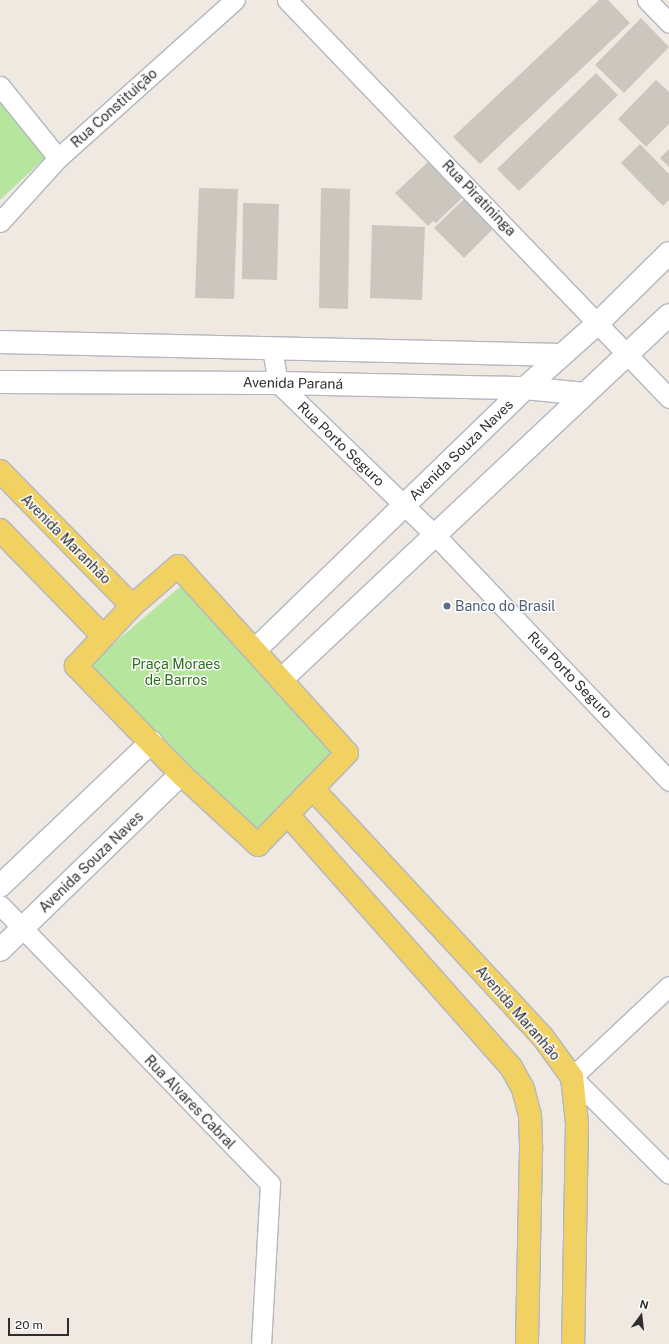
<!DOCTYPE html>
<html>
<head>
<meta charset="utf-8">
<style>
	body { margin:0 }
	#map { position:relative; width:669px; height:1344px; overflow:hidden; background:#efe9e1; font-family:"Public Sans",sans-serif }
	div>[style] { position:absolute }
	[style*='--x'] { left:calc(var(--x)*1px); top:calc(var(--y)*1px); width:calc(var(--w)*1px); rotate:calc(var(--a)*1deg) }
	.green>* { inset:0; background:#b6e59e }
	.building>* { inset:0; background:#cbc7bf }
	.roads { filter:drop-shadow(1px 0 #b4b7c1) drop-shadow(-1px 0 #b4b7c1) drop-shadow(0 1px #b4b7c1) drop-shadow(0 -1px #b4b7c1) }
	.street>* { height:19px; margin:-9.5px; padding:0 9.5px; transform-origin:9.5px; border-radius:9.5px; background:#fff }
	.secondary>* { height:22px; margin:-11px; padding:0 11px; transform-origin:11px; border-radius:11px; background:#fff }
	.primary>* { height:22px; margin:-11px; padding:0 11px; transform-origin:11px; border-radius:11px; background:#f2d163 }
	.dots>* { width:11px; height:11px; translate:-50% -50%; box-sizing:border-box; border:2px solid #fff; border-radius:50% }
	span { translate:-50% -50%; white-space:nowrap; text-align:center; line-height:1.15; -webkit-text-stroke:3px #fff; paint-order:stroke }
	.street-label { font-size:14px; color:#2e2e2e }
	.service-label { font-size:14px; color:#4e5e75 }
	.left { translate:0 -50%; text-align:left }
	.park-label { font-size:14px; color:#2c6e1b }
	.north { position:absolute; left:621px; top:1296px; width:40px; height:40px; -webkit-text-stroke:3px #fff; paint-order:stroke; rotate:15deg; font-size:11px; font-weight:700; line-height:16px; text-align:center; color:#2e2e2e }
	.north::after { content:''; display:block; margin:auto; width:14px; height:18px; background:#2e2e2e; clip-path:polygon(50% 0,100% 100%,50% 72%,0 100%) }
	.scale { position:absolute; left:8px; top:1318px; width:61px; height:18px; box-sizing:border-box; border:2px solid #2e2e2e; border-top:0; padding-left:5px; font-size:12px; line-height:14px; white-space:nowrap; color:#2e2e2e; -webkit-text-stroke:3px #fff; paint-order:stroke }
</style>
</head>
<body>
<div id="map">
	<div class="green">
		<i style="clip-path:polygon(0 102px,47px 156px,0 200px)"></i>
		<i style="clip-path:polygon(181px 586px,337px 751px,256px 839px,85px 668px)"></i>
	</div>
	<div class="building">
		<i style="clip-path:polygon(599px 0,608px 0,630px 23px,480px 164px,453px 137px)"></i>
		<i style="clip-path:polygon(641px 18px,669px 47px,624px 93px,595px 65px)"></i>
		<i style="clip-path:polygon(596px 73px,618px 95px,519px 191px,497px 169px)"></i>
		<i style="clip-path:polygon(656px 80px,669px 92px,669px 124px,646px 147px,618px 119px)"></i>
		<i style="clip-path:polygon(640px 144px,669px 174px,669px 200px,663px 206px,621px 163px)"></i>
		<i style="clip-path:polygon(669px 149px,669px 167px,660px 158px)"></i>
		<i style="clip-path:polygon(428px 162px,462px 198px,436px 223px,433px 221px,428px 226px,395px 193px)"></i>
		<i style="clip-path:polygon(199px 188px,238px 189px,234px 299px,195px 298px)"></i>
		<i style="clip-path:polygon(321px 188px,350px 189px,348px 309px,319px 308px)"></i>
		<i style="clip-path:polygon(464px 199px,494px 228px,464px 258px,434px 228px)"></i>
		<i style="clip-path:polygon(243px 203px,279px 204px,277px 280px,242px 279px)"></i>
		<i style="clip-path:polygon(372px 225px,425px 227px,422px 300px,370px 298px)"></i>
	</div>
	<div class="roads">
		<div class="street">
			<i style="--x:287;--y:0;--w:552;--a:46.18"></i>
			<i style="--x:647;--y:0;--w:32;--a:46"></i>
			<i style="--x:0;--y:86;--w:92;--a:51.1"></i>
			<i style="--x:0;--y:222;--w:86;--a:-47.8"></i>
			<i style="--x:58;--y:158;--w:237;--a:-41.8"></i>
			<i style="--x:272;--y:349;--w:35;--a:80"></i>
			<i style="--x:278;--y:383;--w:220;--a:44.1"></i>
			<i style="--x:436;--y:536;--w:338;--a:46.4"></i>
			<i style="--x:0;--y:905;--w:388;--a:45.9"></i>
			<i style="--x:270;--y:1184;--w:160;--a:93.2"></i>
			<i style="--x:669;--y:986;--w:133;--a:136.8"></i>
			<i style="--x:572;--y:1077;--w:137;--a:45"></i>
		</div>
		<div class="secondary">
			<i style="--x:0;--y:342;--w:561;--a:1.33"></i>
			<i style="--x:0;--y:382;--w:278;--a:0.2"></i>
			<i style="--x:278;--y:383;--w:247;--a:1.2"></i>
			<i style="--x:525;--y:388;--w:60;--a:5.7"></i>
			<i style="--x:255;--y:650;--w:376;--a:-44.1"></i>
			<i style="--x:525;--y:388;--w:99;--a:-41.7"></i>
			<i style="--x:599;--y:322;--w:98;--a:-44.6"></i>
			<i style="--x:282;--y:679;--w:531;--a:-43.25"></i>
			<i style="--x:0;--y:886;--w:209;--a:-43.6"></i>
			<i style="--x:0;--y:950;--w:252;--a:-44.2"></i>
		</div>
		<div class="primary">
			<i style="--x:0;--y:471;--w:189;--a:45.6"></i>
			<i style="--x:0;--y:530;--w:148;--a:45.8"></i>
			<i style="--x:178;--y:566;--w:252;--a:47.9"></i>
			<i style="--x:347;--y:753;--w:128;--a:134.1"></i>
			<i style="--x:258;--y:845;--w:105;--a:-137.3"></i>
			<i style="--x:181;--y:774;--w:151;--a:-134.2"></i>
			<i style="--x:76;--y:666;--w:82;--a:-47"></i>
			<i style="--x:132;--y:606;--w:61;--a:-41"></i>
			<i style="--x:313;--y:789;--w:337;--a:47.2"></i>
			<i style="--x:542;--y:1036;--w:51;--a:53.8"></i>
			<i style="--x:572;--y:1077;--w:46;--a:83.8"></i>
			<i style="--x:577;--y:1123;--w:221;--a:91"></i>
			<i style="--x:288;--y:815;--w:337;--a:48.5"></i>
			<i style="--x:511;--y:1067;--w:25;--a:61"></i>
			<i style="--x:523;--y:1089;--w:28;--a:75"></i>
			<i style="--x:530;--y:1116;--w:34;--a:88"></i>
			<i style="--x:531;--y:1150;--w:194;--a:91.2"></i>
		</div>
	</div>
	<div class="dots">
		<i style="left:447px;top:606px;background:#5c6f8a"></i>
	</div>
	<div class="street-label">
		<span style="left:114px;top:108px;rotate:-42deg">Rua Constituição</span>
		<span style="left:479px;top:198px;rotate:46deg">Rua Piratininga</span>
		<span style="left:293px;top:383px;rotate:1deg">Avenida Paraná</span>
		<span style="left:341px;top:444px;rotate:44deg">Rua Porto Seguro</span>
		<span style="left:461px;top:450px;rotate:-44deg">Avenida Souza Naves</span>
		<span style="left:66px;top:539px;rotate:45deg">Avenida Maranhão</span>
		<span style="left:570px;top:675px;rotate:46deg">Rua Porto Seguro</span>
		<span style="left:91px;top:862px;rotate:-44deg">Avenida Souza Naves</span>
		<span style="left:518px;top:1013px;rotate:49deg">Avenida Maranhão</span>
		<span style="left:190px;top:1102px;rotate:46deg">Rua Alvares Cabral</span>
	</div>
	<div class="service-label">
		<span class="left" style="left:455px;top:606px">Banco do Brasil</span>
	</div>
	<div class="park-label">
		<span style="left:176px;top:672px">Praça Moraes<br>de Barros</span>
	</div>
	<div class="north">N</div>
	<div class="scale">20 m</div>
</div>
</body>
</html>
